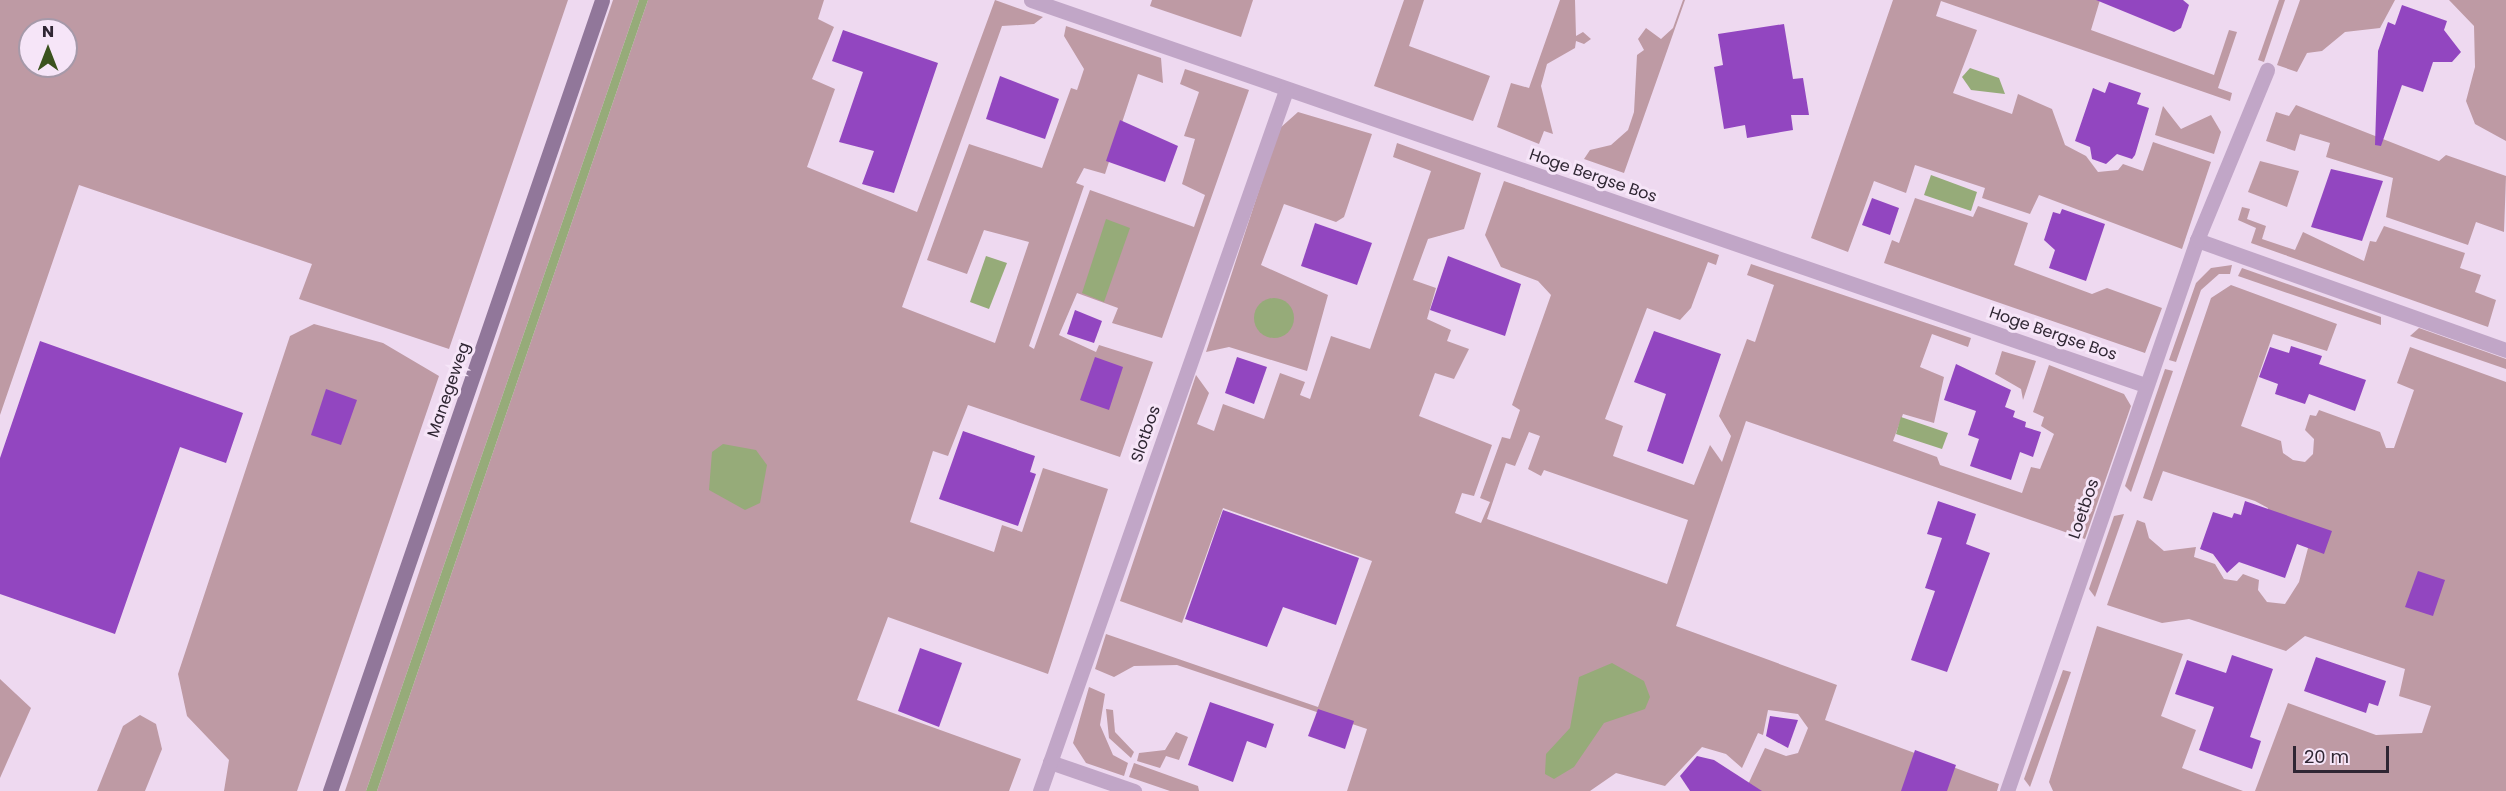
<!DOCTYPE html>
<html>
<head>
<meta charset="utf-8">
<style>
	body { margin:0 }
	#map { position:relative; width:2506px; height:791px; overflow:hidden; background:#eed9f0; font-family:Poppins,sans-serif }
	div>[style] { position:absolute }
	[style*='--x'] { left:calc(var(--x)*1px); top:calc(var(--y)*1px); width:calc(var(--w)*1px); rotate:calc(var(--a)*1deg) }
	.green>* { inset:0; background:#be9aa4 }
	.water>* { inset:0; background:#96ab79 }
	.round { border-radius:50% }
	.building>* { inset:0; background:#9246c0 }
	.street>* { height:15px; margin:-7.5px; padding:0 7.5px; transform-origin:7.5px; border-radius:7.5px; background:#c1a6c7 }
	.secondary>* { height:15px; margin:-7.5px; padding:0 7.5px; transform-origin:7.5px; border-radius:7.5px; background:#91779a }
	span { translate:-50% -50%; white-space:nowrap; text-align:center; line-height:1.15; -webkit-text-stroke:6px #f6e5f8; paint-order:stroke }
	.street-label { font-size:16px; color:#2f2633 }
	.north { position:absolute; left:18px; top:18px; width:60px; height:60px; box-sizing:border-box; background:#f6e5f8; border:2px solid #a699a9; border-radius:50%; rotate:0deg; font-size:16px; font-weight:700; line-height:24px; text-align:center; color:#2f2633 }
	.north::after { content:''; display:block; margin:auto; width:21px; height:27px; background:#3b521e; clip-path:polygon(50% 0,100% 100%,50% 72%,0 100%) }
	.scale { position:absolute; left:2293px; top:746px; width:96px; height:27px; box-sizing:border-box; border:3px solid #2f2633; border-top:0; padding-left:8px; font-size:18px; line-height:21px; white-space:nowrap; color:#2f2633; -webkit-text-stroke:4px #f6e5f8; paint-order:stroke }
</style>
</head>
<body>
<div id="map">
	<div class="green">
		<i style="clip-path:polygon(evenodd,0 0,568px 0,449px 349px,299px 299px,312px 264px,79px 185px,0 415px,0 0,30px 30px,66px 30px,66px 66px,30px 66px,30px 30px)"></i>
		<i style="clip-path:polygon(613px 0,639px 0,366px 791px,345px 791px)"></i>
		<i style="clip-path:polygon(648px 0,824px 0,818px 19px,834px 27px,812px 79px,835px 89px,807px 167px,917px 212px,995px 0,1043px 17px,1034px 24px,1002px 26px,902px 307px,995px 343px,1029px 242px,984px 230px,967px 274px,927px 260px,969px 144px,1042px 168px,1071px 88px,1077px 90px,1084px 69px,1064px 36px,1066px 26px,1161px 58px,1163px 83px,1138px 74px,1105px 174px,1084px 168px,1076px 183px,1084px 186px,1029px 346px,1034px 349px,1090px 190px,1194px 227px,1205px 195px,1182px 184px,1195px 139px,1184px 136px,1199px 92px,1180px 84px,1185px 69px,1249px 90px,1162px 338px,1112px 323px,1118px 308px,1077px 293px,1059px 335px,1096px 352px,1099px 345px,1153px 362px,1120px 457px,968px 405px,948px 456px,933px 451px,910px 522px,994px 552px,1002px 525px,1022px 532px,1043px 468px,1108px 489px,1048px 674px,888px 617px,857px 700px,1021px 759px,1009px 791px,377px 791px)"></i>
		<i style="clip-path:polygon(1152px 0,1253px 0,1241px 37px,1150px 6px)"></i>
		<i style="clip-path:polygon(1404px 0,1424px 0,1409px 46px,1490px 76px,1473px 121px,1374px 86px)"></i>
		<i style="clip-path:polygon(1560px 0,1575px 0,1576px 36px,1583px 32px,1591px 39px,1584px 44px,1576px 41px,1575px 48px,1547px 64px,1541px 86px,1553px 134px,1544px 131px,1539px 144px,1497px 127px,1511px 83px,1529px 88px)"></i>
		<i style="clip-path:polygon(1683px 0,1685px 0,1624px 173px,1584px 159px,1590px 150px,1611px 145px,1628px 130px,1634px 112px,1637px 55px,1644px 50px,1638px 39px,1646px 28px,1661px 39px,1673px 28px)"></i>
		<i style="clip-path:polygon(1893px 0,2100px 0,2091px 30px,2214px 75px,2229px 30px,2237px 32px,2218px 88px,2232px 93px,2230px 101px,1941px 1px,1936px 16px,1977px 30px,1953px 93px,2012px 114px,2018px 94px,2052px 109px,2065px 145px,2086px 156px,2098px 172px,2118px 170px,2123px 164px,2143px 171px,2153px 142px,2211px 162px,2182px 249px,2039px 195px,2030px 214px,1982px 198px,1985px 188px,1915px 165px,1906px 193px,1874px 181px,1848px 252px,1811px 238px)"></i>
		<i style="clip-path:polygon(2279px 0,2285px 0,2264px 62px,2258px 60px)"></i>
		<i style="clip-path:polygon(2300px 0,2395px 0,2380px 28px,2345px 32px,2322px 51px,2307px 53px,2297px 72px,2277px 65px)"></i>
		<i style="clip-path:polygon(2449px 0,2506px 0,2506px 141px,2475px 124px,2466px 101px,2475px 67px,2474px 26px)"></i>
		<i style="clip-path:polygon(2296px 105px,2439px 161px,2446px 155px,2506px 176px,2504px 232px,2476px 222px,2468px 245px,2386px 217px,2393px 178px,2326px 157px,2330px 143px,2300px 134px,2295px 151px,2266px 141px,2276px 112px,2289px 116px)"></i>
		<i style="clip-path:polygon(2163px 106px,2181px 129px,2211px 115px,2221px 132px,2214px 154px,2155px 135px)"></i>
		<i style="clip-path:polygon(1298px 112px,1372px 134px,1344px 217px,1336px 222px,1284px 204px,1261px 265px,1328px 295px,1307px 371px,1229px 347px,1206px 352px,1279px 129px)"></i>
		<i style="clip-path:polygon(evenodd,1397px 143px,1481px 173px,1464px 229px,1428px 239px,1413px 280px,1436px 288px,1427px 319px,1451px 330px,1447px 341px,1469px 349px,1454px 379px,1435px 373px,1419px 416px,1492px 445px,1474px 496px,1462px 493px,1455px 513px,1481px 523px,1490px 502px,1480px 498px,1502px 437px,1510px 439px,1520px 410px,1512px 405px,1551px 295px,1538px 281px,1501px 267px,1485px 235px,1504px 181px,1719px 255px,1716px 265px,1708px 262px,1691px 308px,1680px 320px,1647px 308px,1605px 419px,1623px 426px,1613px 456px,1694px 485px,1710px 445px,1722px 462px,1731px 436px,1719px 416px,1747px 339px,1755px 342px,1774px 285px,1747px 275px,1751px 264px,1971px 338px,1968px 347px,1932px 334px,1920px 367px,1944px 377px,1934px 423px,1903px 414px,1893px 441px,1937px 457px,1940px 465px,2022px 493px,2031px 467px,2040px 469px,2054px 434px,2041px 426px,2044px 417px,2033px 412px,2049px 365px,2124px 394px,2131px 406px,2085px 539px,1746px 421px,1676px 626px,1837px 685px,1825px 720px,1999px 784px,1997px 791px,1745px 791px,1765px 748px,1786px 756px,1798px 753px,1808px 728px,1798px 714px,1768px 710px,1763px 735px,1758px 733px,1742px 768px,1726px 754px,1702px 747px,1665px 786px,1616px 773px,1590px 791px,1347px 791px,1367px 729px,1177px 665px,1134px 666px,1114px 677px,1095px 669px,1106px 634px,1318px 707px,1372px 561px,1223px 508px,1182px 623px,1120px 601px,1196px 375px,1209px 393px,1197px 424px,1214px 431px,1223px 404px,1264px 419px,1280px 373px,1305px 382px,1300px 395px,1310px 399px,1331px 336px,1370px 349px,1431px 171px,1393px 157px,1397px 143px,1529px 432px,1540px 436px,1528px 469px,1541px 476px,1544px 470px,1688px 520px,1667px 584px,1487px 519px,1506px 463px,1515px 466px,1529px 432px)"></i>
		<i style="clip-path:polygon(2260px 161px,2299px 171px,2287px 207px,2248px 192px)"></i>
		<i style="clip-path:polygon(1915px 198px,1973px 217px,1978px 206px,2028px 223px,2014px 265px,2092px 294px,2107px 288px,2162px 308px,2145px 353px,1884px 263px,1892px 240px,1899px 243px)"></i>
		<i style="clip-path:polygon(2242px 207px,2250px 209px,2247px 219px,2266px 226px,2262px 239px,2295px 250px,2303px 232px,2364px 261px,2370px 241px,2376px 242px,2384px 226px,2465px 253px,2460px 268px,2481px 275px,2475px 292px,2496px 300px,2488px 327px,2251px 243px,2256px 228px,2238px 220px)"></i>
		<i style="clip-path:polygon(2232px 265px,2230px 274px,2219px 274px,2201px 290px,2176px 362px,2169px 360px,2196px 283px,2211px 268px)"></i>
		<i style="clip-path:polygon(2242px 268px,2381px 317px,2381px 325px,2238px 276px)"></i>
		<i style="clip-path:polygon(2231px 285px,2337px 324px,2327px 351px,2273px 334px,2241px 426px,2281px 441px,2283px 453px,2293px 460px,2305px 462px,2313px 454px,2314px 439px,2305px 430px,2310px 415px,2316px 416px,2319px 410px,2380px 432px,2386px 448px,2394px 448px,2414px 390px,2397px 383px,2410px 347px,2506px 382px,2506px 791px,2255px 791px,2288px 703px,2376px 735px,2422px 733px,2431px 706px,2399px 696px,2405px 669px,2305px 636px,2286px 651px,2189px 619px,2162px 623px,2107px 605px,2137px 520px,2145px 523px,2149px 538px,2164px 551px,2196px 547px,2194px 557px,2215px 564px,2224px 579px,2237px 581px,2243px 574px,2259px 580px,2258px 590px,2267px 602px,2285px 604px,2299px 582px,2308px 548px,2303px 539px,2266px 523px,2268px 508px,2255px 501px,2163px 471px,2152px 501px,2143px 498px,2211px 298px)"></i>
		<i style="clip-path:polygon(314px 324px,383px 343px,439px 376px,297px 791px,224px 791px,229px 760px,187px 716px,178px 674px,290px 336px)"></i>
		<i style="clip-path:polygon(2419px 328px,2506px 359px,2506px 369px,2410px 336px)"></i>
		<i style="clip-path:polygon(2002px 351px,2036px 361px,2023px 400px,2021px 389px,1995px 374px)"></i>
		<i style="clip-path:polygon(2165px 369px,2173px 371px,2131px 492px,2125px 486px)"></i>
		<i style="clip-path:polygon(2124px 514px,2095px 597px,2089px 589px,2114px 516px)"></i>
		<i style="clip-path:polygon(2097px 626px,2183px 654px,2161px 716px,2196px 730px,2182px 768px,2243px 791px,2053px 791px,2049px 782px)"></i>
		<i style="clip-path:polygon(2063px 670px,2071px 672px,2030px 787px,2024px 779px)"></i>
		<i style="clip-path:polygon(0 679px,31px 708px,0 778px)"></i>
		<i style="clip-path:polygon(1089px 687px,1105px 694px,1100px 725px,1113px 755px,1128px 763px,1124px 776px,1086px 763px,1073px 743px)"></i>
		<i style="clip-path:polygon(1106px 709px,1113px 710px,1115px 732px,1134px 752px,1131px 758px,1109px 738px)"></i>
		<i style="clip-path:polygon(140px 715px,156px 724px,162px 749px,145px 791px,97px 791px,123px 726px)"></i>
		<i style="clip-path:polygon(1176px 732px,1188px 737px,1179px 760px,1166px 756px,1160px 768px,1137px 761px,1139px 753px,1165px 750px)"></i>
		<i style="clip-path:polygon(1134px 763px,1198px 786px,1199px 791px,1170px 791px,1129px 777px)"></i>
	</div>
	<div class="water">
		<i style="clip-path:polygon(639px 0,648px 0,377px 791px,366px 791px)"></i>
		<i style="clip-path:polygon(1970px 68px,1999px 78px,2005px 94px,1971px 90px,1962px 77px)"></i>
		<i style="clip-path:polygon(1931px 175px,1977px 192px,1971px 211px,1924px 195px)"></i>
		<i style="clip-path:polygon(1106px 219px,1130px 228px,1104px 302px,1082px 293px)"></i>
		<i style="clip-path:polygon(986px 256px,1007px 263px,989px 309px,970px 302px)"></i>
		<i class="round" style="left:1254px;top:298px;width:40px;height:40px"></i>
		<i style="clip-path:polygon(1901px 417px,1948px 433px,1942px 449px,1896px 434px)"></i>
		<i style="clip-path:polygon(723px 444px,756px 450px,767px 465px,760px 503px,745px 510px,709px 490px,712px 452px)"></i>
		<i style="clip-path:polygon(1612px 663px,1644px 681px,1650px 697px,1645px 709px,1604px 723px,1574px 767px,1554px 779px,1545px 774px,1546px 754px,1570px 728px,1579px 677px)"></i>
	</div>
	<div class="building">
		<i style="clip-path:polygon(2096px 0,2183px 0,2189px 5px,2181px 28px,2174px 32px)"></i>
		<i style="clip-path:polygon(2402px 5px,2447px 21px,2444px 30px,2461px 52px,2452px 62px,2433px 62px,2423px 92px,2402px 85px,2381px 146px,2375px 145px,2378px 51px,2388px 22px,2395px 25px)"></i>
		<i style="clip-path:polygon(1784px 24px,1793px 79px,1803px 78px,1809px 115px,1791px 115px,1793px 130px,1747px 138px,1745px 125px,1724px 129px,1714px 67px,1723px 65px,1718px 34px)"></i>
		<i style="clip-path:polygon(843px 30px,938px 63px,894px 193px,862px 184px,874px 151px,839px 142px,863px 72px,832px 61px)"></i>
		<i style="clip-path:polygon(1000px 76px,1059px 99px,1045px 139px,986px 119px)"></i>
		<i style="clip-path:polygon(2109px 82px,2141px 93px,2137px 104px,2149px 108px,2135px 155px,2132px 159px,2117px 154px,2106px 164px,2092px 159px,2090px 147px,2075px 141px,2093px 88px,2105px 93px)"></i>
		<i style="clip-path:polygon(1120px 120px,1178px 146px,1165px 182px,1106px 161px)"></i>
		<i style="clip-path:polygon(2331px 169px,2383px 181px,2362px 241px,2311px 227px)"></i>
		<i style="clip-path:polygon(1872px 198px,1899px 208px,1890px 235px,1862px 225px)"></i>
		<i style="clip-path:polygon(2062px 209px,2105px 224px,2086px 281px,2049px 268px,2055px 250px,2044px 240px,2053px 212px,2060px 214px)"></i>
		<i style="clip-path:polygon(1315px 223px,1372px 243px,1357px 285px,1301px 266px)"></i>
		<i style="clip-path:polygon(1448px 256px,1521px 284px,1505px 336px,1430px 310px)"></i>
		<i style="clip-path:polygon(1075px 310px,1102px 321px,1094px 343px,1067px 334px)"></i>
		<i style="clip-path:polygon(1654px 331px,1721px 354px,1683px 464px,1647px 451px,1666px 394px,1634px 382px)"></i>
		<i style="clip-path:polygon(40px 341px,243px 413px,226px 463px,180px 447px,115px 634px,0 594px,0 458px)"></i>
		<i style="clip-path:polygon(2291px 346px,2322px 356px,2319px 364px,2366px 380px,2355px 411px,2309px 394px,2305px 404px,2275px 394px,2278px 384px,2259px 377px,2270px 347px,2289px 353px)"></i>
		<i style="clip-path:polygon(1095px 357px,1123px 367px,1109px 410px,1080px 400px)"></i>
		<i style="clip-path:polygon(1237px 357px,1267px 367px,1254px 404px,1225px 393px)"></i>
		<i style="clip-path:polygon(1956px 364px,2011px 390px,2005px 407px,2015px 411px,2013px 417px,2026px 422px,2025px 427px,2041px 432px,2033px 457px,2020px 452px,2011px 480px,1970px 466px,1979px 439px,1968px 435px,1976px 411px,1944px 400px)"></i>
		<i style="clip-path:polygon(326px 389px,357px 400px,341px 445px,311px 435px)"></i>
		<i style="clip-path:polygon(963px 431px,1035px 456px,1030px 472px,1036px 474px,1018px 526px,939px 499px)"></i>
		<i style="clip-path:polygon(1938px 501px,1976px 514px,1966px 544px,1990px 553px,1947px 672px,1911px 660px,1935px 591px,1925px 588px,1942px 538px,1927px 534px)"></i>
		<i style="clip-path:polygon(2245px 501px,2332px 531px,2324px 554px,2297px 544px,2285px 578px,2239px 562px,2227px 573px,2213px 554px,2200px 549px,2213px 512px,2232px 518px,2234px 513px,2241px 515px)"></i>
		<i style="clip-path:polygon(1223px 510px,1359px 558px,1336px 625px,1283px 607px,1267px 647px,1185px 619px)"></i>
		<i style="clip-path:polygon(2418px 571px,2445px 580px,2433px 616px,2405px 607px)"></i>
		<i style="clip-path:polygon(920px 648px,962px 663px,939px 727px,898px 711px)"></i>
		<i style="clip-path:polygon(2232px 655px,2273px 669px,2250px 737px,2261px 741px,2252px 769px,2199px 750px,2214px 707px,2175px 694px,2187px 660px,2226px 673px)"></i>
		<i style="clip-path:polygon(2316px 657px,2386px 681px,2378px 706px,2369px 703px,2366px 713px,2304px 691px)"></i>
		<i style="clip-path:polygon(1210px 702px,1274px 724px,1266px 748px,1247px 741px,1233px 782px,1188px 765px)"></i>
		<i style="clip-path:polygon(1318px 709px,1354px 721px,1345px 749px,1308px 736px)"></i>
		<i style="clip-path:polygon(1770px 716px,1798px 720px,1788px 748px,1766px 736px)"></i>
		<i style="clip-path:polygon(1915px 750px,1956px 765px,1947px 791px,1901px 791px)"></i>
		<i style="clip-path:polygon(1697px 756px,1714px 760px,1762px 791px,1690px 791px,1680px 776px)"></i>
	</div>
	<div class="street">
		<i style="--x:1031;--y:0;--w:1179;--a:19.07"></i>
		<i style="--x:2197;--y:240;--w:328;--a:19.6"></i>
		<i style="--x:1050;--y:762;--w:89;--a:19"></i>
		<i style="--x:1040;--y:791;--w:743;--a:-70.66"></i>
		<i style="--x:2007;--y:791;--w:583;--a:-70.97"></i>
		<i style="--x:2197;--y:240;--w:184;--a:-67.6"></i>
	</div>
	<div class="secondary">
		<i style="--x:330;--y:791;--w:836;--a:-71.02"></i>
	</div>
	<div class="street-label">
		<span style="left:1593px;top:176px;rotate:19deg">Hoge Bergse Bos</span>
		<span style="left:2053px;top:334px;rotate:19deg">Hoge Bergse Bos</span>
		<span style="left:449px;top:390px;rotate:-71deg">Manegeweg</span>
		<span style="left:1146px;top:434px;rotate:-71deg">Slotbos</span>
		<span style="left:2084px;top:509px;rotate:-71deg">Loetbos</span>
	</div>
	<div class="north">N</div>
	<div class="scale">20 m</div>
</div>
</body>
</html>
